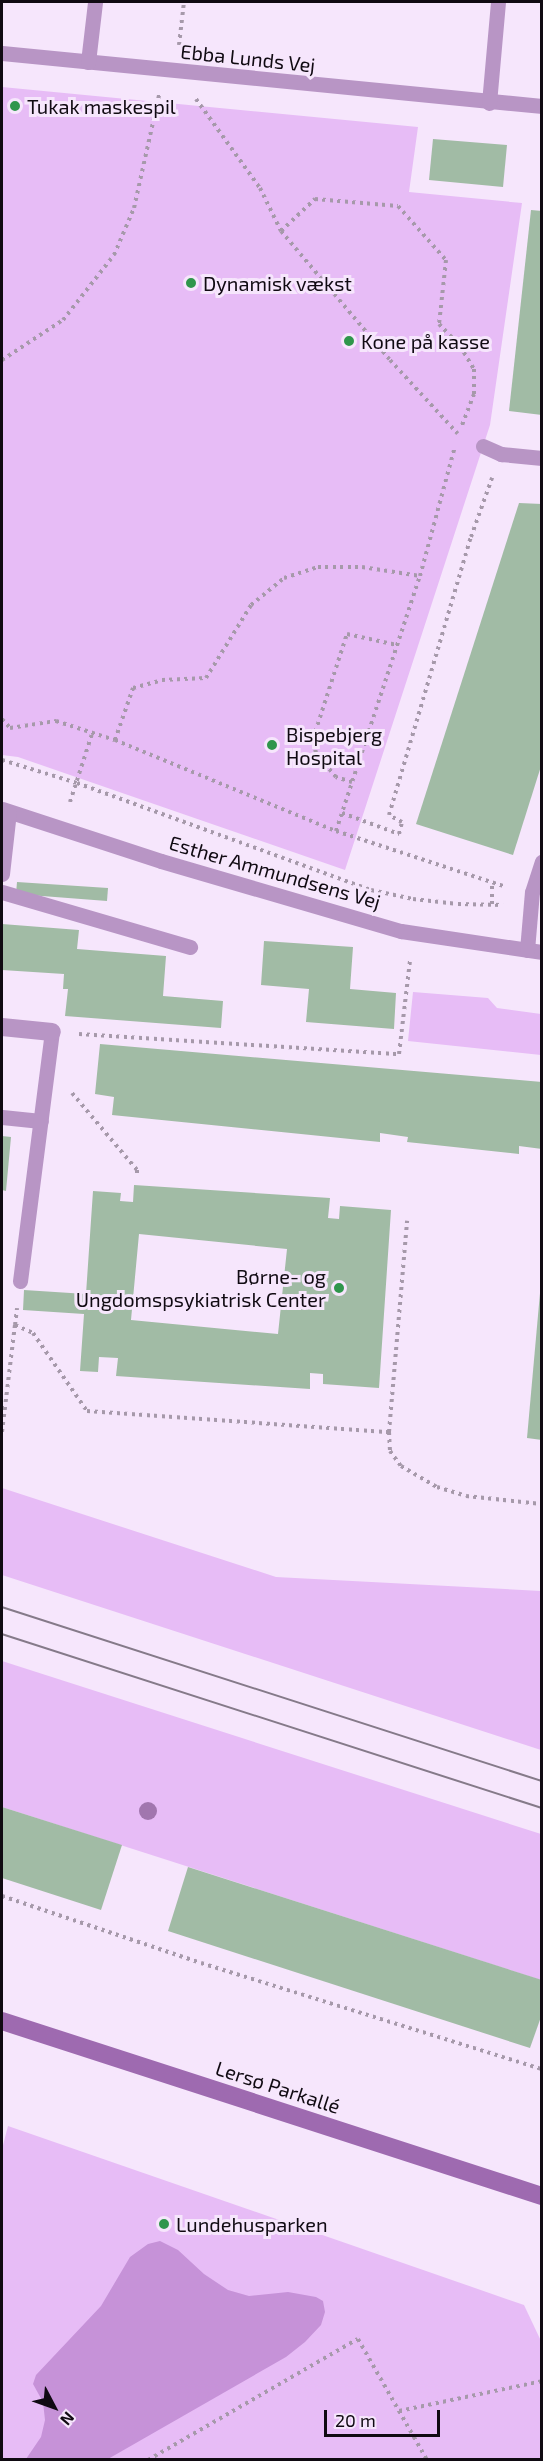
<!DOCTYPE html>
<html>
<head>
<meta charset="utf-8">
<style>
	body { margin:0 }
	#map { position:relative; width:543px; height:2461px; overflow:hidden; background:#f6e6fc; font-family:"Exo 2",sans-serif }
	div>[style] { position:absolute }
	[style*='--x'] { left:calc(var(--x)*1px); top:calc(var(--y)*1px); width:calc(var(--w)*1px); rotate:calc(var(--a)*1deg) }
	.green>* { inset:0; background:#e7bcf6 }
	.water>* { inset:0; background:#c692d8 }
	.building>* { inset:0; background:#a1bba5 }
	.path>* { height:4px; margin-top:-2px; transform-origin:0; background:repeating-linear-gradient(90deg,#a699aa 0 3px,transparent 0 7.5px) }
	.lane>* { height:15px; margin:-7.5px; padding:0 7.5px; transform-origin:7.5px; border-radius:7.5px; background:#b895c5 }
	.street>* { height:18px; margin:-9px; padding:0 9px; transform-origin:9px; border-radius:9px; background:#b895c5 }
	.secondary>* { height:18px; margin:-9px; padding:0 9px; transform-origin:9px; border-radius:9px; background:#9e6ab0 }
	.tram>* { height:1.5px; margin:-0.75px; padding:0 0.75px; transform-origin:0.75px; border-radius:0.75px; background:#857a89 }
	.trees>* { width:18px; height:18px; margin:-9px; border-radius:50%; background:#a176ae }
	.dots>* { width:16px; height:16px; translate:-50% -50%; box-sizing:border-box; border:3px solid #f6e6fc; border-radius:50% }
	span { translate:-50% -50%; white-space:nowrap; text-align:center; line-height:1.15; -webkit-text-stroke:6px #f6e6fc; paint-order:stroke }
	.street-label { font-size:20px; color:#100a12 }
	.poi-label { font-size:20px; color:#100a12 }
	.left { translate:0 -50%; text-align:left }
	.right { translate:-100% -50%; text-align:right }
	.frame { position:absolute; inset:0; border:3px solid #100a12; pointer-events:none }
	.north { position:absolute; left:24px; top:2377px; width:60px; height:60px; -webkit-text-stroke:4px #f6e6fc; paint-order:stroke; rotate:131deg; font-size:16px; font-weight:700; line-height:24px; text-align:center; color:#100a12 }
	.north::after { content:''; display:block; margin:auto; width:21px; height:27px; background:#100a12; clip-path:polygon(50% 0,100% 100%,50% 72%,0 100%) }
	.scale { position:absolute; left:324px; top:2410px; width:116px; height:27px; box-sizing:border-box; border:3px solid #100a12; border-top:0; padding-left:8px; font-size:18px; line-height:21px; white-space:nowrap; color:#100a12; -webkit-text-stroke:4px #f6e6fc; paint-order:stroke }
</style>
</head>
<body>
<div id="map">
	<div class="green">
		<i style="clip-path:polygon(2px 87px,418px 127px,409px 192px,522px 203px,490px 425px,345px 870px,18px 757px,2px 755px)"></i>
		<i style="clip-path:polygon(413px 992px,488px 998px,497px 1008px,541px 1014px,541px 1055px,408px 1041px)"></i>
		<i style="clip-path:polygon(2px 1488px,276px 1577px,541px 1591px,541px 1750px,2px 1575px)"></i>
		<i style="clip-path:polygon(2px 1661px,541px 1834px,541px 1980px,2px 1807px)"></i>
		<i style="clip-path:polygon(8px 2126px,524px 2305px,541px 2341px,541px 2459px,2px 2460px,2px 2149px)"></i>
	</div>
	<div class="water">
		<i style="clip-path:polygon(160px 2241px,178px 2250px,204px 2274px,228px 2290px,249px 2296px,288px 2292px,316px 2297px,323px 2301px,325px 2312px,321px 2325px,305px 2342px,286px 2357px,108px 2459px,26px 2459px,41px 2437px,45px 2420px,43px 2402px,33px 2384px,36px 2375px,101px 2306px,130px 2257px,148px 2244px)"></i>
	</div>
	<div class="building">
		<i style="clip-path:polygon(433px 139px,507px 145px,503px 187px,429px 180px)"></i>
		<i style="clip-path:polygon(531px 210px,542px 211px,542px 415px,509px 411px)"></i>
		<i style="clip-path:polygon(519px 503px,542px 504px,542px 763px,513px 855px,416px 824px)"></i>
		<i style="clip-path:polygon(17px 882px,108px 888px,107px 901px,16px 894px)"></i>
		<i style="clip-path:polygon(2px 924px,79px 930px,77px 949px,166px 956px,163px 996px,223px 1001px,221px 1028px,65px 1016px,68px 989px,63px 989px,64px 974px,2px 970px)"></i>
		<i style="clip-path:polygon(264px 941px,353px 947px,350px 989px,396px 993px,394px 1029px,306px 1022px,309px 989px,261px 985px)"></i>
		<i style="clip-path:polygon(100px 1044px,542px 1082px,542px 1149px,519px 1146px,519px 1154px,407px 1142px,408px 1137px,380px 1133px,380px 1142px,112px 1115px,114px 1097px,95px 1094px)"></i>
		<i style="clip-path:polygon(2px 1136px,11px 1137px,6px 1191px,2px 1190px)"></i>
		<i style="clip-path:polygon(evenodd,134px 1185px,330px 1198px,328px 1218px,339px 1219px,340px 1206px,391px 1210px,379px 1388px,323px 1384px,323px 1374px,310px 1373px,310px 1389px,116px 1376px,118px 1358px,99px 1357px,98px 1372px,80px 1371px,84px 1314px,23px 1310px,24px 1290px,86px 1294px,93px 1191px,121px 1193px,120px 1201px,133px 1202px,134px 1185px,139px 1234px,287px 1249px,278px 1334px,131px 1320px,139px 1234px)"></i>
		<i style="clip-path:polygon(540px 1293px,542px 1293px,542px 1440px,527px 1438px)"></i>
		<i style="clip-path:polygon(2px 1807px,122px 1845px,101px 1910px,2px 1878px)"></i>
		<i style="clip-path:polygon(188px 1867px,542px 1980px,542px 2014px,530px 2048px,168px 1931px)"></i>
	</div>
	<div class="path">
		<i style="--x:179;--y:45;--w:43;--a:-83.4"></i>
		<i style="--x:196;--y:99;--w:110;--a:54.3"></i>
		<i style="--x:260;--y:188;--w:48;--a:64"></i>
		<i style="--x:281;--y:231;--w:169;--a:49.8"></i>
		<i style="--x:390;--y:360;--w:100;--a:47.4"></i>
		<i style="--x:281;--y:231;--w:47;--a:-43.3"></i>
		<i style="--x:315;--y:199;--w:83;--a:4.8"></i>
		<i style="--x:398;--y:206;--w:72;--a:48.4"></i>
		<i style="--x:446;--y:260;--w:64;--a:96.2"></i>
		<i style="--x:439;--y:324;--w:30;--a:46"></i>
		<i style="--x:460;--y:346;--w:27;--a:59"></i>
		<i style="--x:474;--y:369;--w:25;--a:90"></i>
		<i style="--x:474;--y:394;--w:34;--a:111"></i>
		<i style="--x:2;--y:360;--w:73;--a:-33.3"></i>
		<i style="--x:63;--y:320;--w:83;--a:-51.9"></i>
		<i style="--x:114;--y:255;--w:51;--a:-66.9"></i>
		<i style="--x:134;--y:208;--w:116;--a:-77.5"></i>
		<i style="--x:2;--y:719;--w:12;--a:48"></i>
		<i style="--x:10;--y:728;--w:47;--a:-8.7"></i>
		<i style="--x:56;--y:721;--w:62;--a:17.9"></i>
		<i style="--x:115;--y:740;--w:239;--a:22.4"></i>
		<i style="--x:336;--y:831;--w:179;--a:18.2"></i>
		<i style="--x:115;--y:740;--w:55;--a:-70.9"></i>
		<i style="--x:133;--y:688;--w:30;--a:-15"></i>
		<i style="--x:162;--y:680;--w:44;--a:-2.6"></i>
		<i style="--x:206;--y:678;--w:86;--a:-58.3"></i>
		<i style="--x:251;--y:605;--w:43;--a:-39.3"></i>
		<i style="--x:284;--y:578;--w:36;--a:-18"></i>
		<i style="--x:318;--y:567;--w:44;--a:0"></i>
		<i style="--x:362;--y:567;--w:59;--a:8.8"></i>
		<i style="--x:2;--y:760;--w:78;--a:17"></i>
		<i style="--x:77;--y:783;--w:313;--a:20"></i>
		<i style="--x:371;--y:890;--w:43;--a:12.1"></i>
		<i style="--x:413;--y:899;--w:45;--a:6.3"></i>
		<i style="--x:458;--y:904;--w:45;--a:1.3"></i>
		<i style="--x:352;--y:782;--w:17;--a:-163"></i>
		<i style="--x:336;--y:777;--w:31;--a:-130"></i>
		<i style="--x:316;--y:753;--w:14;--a:-102"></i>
		<i style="--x:313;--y:739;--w:110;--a:-72.1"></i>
		<i style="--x:347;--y:634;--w:51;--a:12.4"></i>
		<i style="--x:70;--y:802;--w:71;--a:-72.1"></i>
		<i style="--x:342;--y:813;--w:61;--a:20.2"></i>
		<i style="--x:399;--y:834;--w:12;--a:-76"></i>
		<i style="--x:402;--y:822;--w:15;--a:-152"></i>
		<i style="--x:389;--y:815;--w:290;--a:-73.6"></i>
		<i style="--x:471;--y:537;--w:63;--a:-70.4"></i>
		<i style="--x:336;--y:831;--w:268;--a:-71.8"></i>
		<i style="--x:420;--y:576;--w:131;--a:-74.9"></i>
		<i style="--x:492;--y:904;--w:20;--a:-90"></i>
		<i style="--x:79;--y:1034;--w:321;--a:3.6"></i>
		<i style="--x:399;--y:1054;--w:95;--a:-83.3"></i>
		<i style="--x:72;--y:1093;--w:101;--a:49.8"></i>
		<i style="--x:137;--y:1170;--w:7;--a:90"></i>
		<i style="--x:15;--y:1325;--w:17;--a:-83"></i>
		<i style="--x:2;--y:1432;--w:108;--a:-83.1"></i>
		<i style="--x:15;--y:1325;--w:20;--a:24"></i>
		<i style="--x:33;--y:1333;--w:95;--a:55.3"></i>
		<i style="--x:87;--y:1411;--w:303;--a:4"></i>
		<i style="--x:389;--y:1432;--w:212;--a:-85.1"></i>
		<i style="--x:389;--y:1432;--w:19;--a:87"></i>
		<i style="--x:390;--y:1451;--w:19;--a:54"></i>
		<i style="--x:401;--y:1466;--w:42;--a:30.3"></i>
		<i style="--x:437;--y:1487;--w:30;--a:17"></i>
		<i style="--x:466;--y:1496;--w:76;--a:6"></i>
		<i style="--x:2;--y:1896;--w:210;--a:18.6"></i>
		<i style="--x:201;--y:1963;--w:357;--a:17.3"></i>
		<i style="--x:399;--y:2411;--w:146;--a:-11.8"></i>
		<i style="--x:148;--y:2460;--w:242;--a:-30"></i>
		<i style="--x:358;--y:2339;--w:139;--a:60.3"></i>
	</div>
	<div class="lane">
		<i style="--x:2;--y:53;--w:543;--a:5.61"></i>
		<i style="--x:88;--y:62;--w:60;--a:-83.3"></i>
		<i style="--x:489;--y:103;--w:101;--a:-84.9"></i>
		<i style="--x:483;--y:446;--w:20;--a:24"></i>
		<i style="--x:501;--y:454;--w:41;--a:5.6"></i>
		<i style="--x:2;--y:809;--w:167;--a:18.1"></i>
		<i style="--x:161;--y:861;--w:250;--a:16.3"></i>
		<i style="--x:401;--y:931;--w:143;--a:8.5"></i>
		<i style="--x:2;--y:874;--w:62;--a:-83.6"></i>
		<i style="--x:2;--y:892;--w:196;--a:16.3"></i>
		<i style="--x:527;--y:950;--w:58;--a:-85.1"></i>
		<i style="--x:532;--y:892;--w:32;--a:-72"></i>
		<i style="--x:2;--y:1117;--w:39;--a:6"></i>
		<i style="--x:20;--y:1281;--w:251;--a:-82.7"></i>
	</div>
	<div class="street">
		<i style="--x:2;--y:1027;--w:50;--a:5.7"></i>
	</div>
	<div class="secondary">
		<i style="--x:2;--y:2021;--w:568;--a:17.96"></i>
	</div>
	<div class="tram">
		<i style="--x:2;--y:1607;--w:567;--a:17.86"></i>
		<i style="--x:2;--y:1634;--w:567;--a:17.86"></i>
	</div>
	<div class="trees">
		<i style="left:148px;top:1811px"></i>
	</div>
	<div class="dots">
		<i style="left:15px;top:106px;background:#2f964c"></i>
		<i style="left:191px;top:283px;background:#2f964c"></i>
		<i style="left:349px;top:341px;background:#2f964c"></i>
		<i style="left:272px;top:745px;background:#2f964c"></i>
		<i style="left:339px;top:1288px;background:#2f964c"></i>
		<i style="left:164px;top:2224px;background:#2f964c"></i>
	</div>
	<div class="street-label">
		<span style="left:248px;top:58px;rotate:6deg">Ebba Lunds Vej</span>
		<span style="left:275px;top:872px;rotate:16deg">Esther Ammundsens Vej</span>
		<span style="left:278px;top:2087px;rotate:18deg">Lersø Parkallé</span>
	</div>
	<div class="poi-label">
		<span class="left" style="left:27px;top:106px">Tukak maskespil</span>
		<span class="left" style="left:203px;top:283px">Dynamisk vækst</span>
		<span class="left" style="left:361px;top:341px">Kone på kasse</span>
		<span class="left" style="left:286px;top:746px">Bispebjerg<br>Hospital</span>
		<span class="right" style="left:326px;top:1288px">Børne- og<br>Ungdomspsykiatrisk Center</span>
		<span class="left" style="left:176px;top:2224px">Lundehusparken</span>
	</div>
	<div class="frame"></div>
	<div class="north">N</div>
	<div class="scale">20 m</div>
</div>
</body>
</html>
